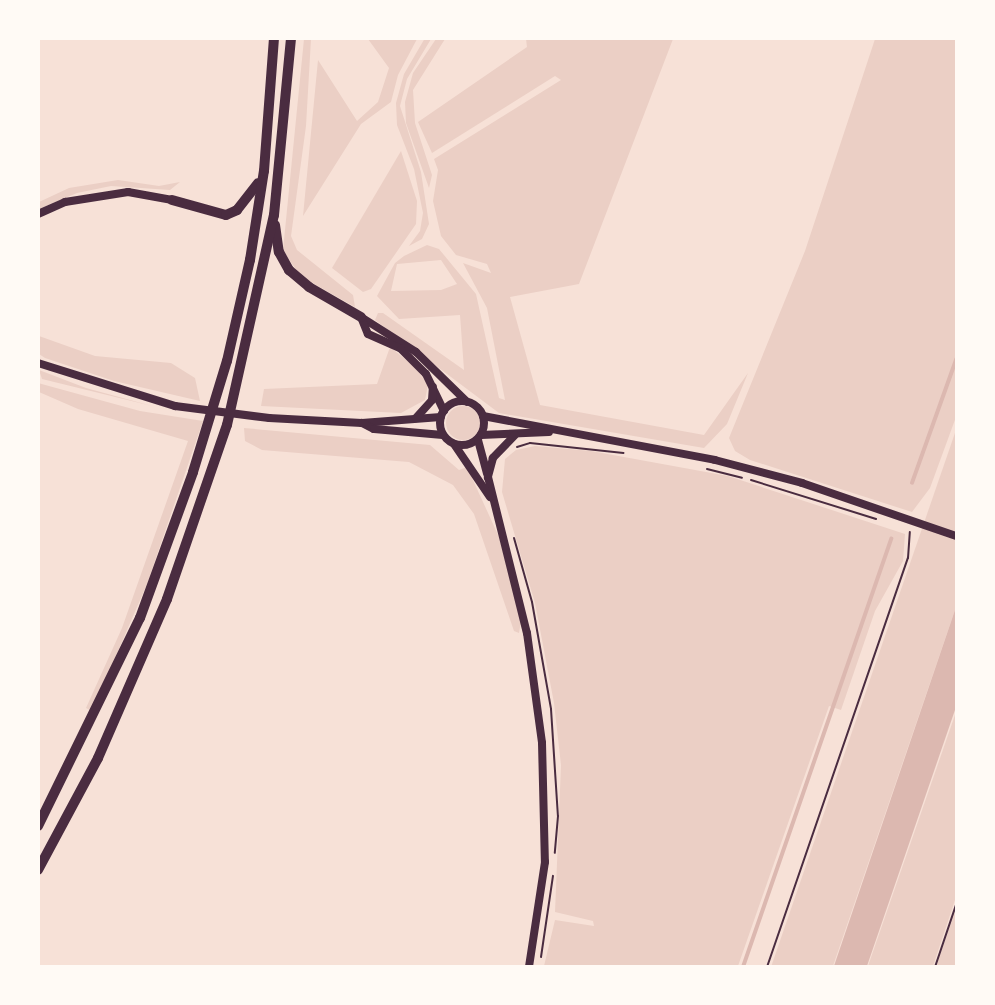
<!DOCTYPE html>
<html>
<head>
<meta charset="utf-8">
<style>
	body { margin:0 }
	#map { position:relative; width:995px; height:1005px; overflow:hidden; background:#f7e1d7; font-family:"Nunito Sans",sans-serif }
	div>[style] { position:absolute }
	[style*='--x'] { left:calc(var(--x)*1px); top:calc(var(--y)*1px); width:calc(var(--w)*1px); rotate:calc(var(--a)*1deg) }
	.green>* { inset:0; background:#ebcfc5 }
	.round { border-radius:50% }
	.water>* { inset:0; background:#dcb8b0 }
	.stream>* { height:3.5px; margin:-1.75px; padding:0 1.75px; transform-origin:1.75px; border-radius:1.75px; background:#dcb8b0 }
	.path>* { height:2px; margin:-1px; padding:0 1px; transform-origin:1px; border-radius:1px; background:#4a2c40 }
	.tertiary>* { height:8px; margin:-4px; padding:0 4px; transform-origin:4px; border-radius:4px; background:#4a2c40 }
	.tertiary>.ring { margin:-4px; padding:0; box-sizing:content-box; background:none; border:8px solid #4a2c40; border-radius:50% }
	.trunk>* { height:10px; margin:-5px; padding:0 5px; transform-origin:5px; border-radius:5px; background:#4a2c40 }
	span { translate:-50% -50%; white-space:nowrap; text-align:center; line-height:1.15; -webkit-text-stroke:6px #fffaf5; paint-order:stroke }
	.frame { position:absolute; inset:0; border:40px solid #fffaf5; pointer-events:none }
</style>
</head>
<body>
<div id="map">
	<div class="green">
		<i style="clip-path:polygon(425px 38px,431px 39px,407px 79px,400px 106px,421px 172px,429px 224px,422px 239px,409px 246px,420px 231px,423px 213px,414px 169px,397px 125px,396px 103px,404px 74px)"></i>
		<i style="clip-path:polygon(304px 39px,311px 39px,306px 126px,291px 236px,297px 250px,353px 295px,355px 307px,300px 276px,283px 250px)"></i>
		<i style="clip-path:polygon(368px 39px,417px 39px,398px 75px,391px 102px,361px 124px,303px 216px,318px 60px,357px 121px,378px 102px,389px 68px)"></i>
		<i style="clip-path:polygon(436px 39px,445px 39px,413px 90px,415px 123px,432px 175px,429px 188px,406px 123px,405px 102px,413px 73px)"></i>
		<i style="clip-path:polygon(evenodd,526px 39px,673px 39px,579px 284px,510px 297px,540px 405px,704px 435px,748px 373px,727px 424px,704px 448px,499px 413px,375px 320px,378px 313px,383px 313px,464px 370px,460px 315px,399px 319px,377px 296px,395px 263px,404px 256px,427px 245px,439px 249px,476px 294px,499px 398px,505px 400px,487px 308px,463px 263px,491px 273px,487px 264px,456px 255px,441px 236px,433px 201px,438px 170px,434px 159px,561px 80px,555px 76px,432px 153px,418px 122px,527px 47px,526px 39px,441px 260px,457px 284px,441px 290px,391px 291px,397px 264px,441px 260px)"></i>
		<i style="clip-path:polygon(875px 39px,956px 39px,956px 417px,930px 488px,912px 512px,750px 460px,735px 451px,729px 438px,805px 251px)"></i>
		<i style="clip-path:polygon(401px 151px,417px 201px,416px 224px,371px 289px,363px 292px,332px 268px)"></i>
		<i style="clip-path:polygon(118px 180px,159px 186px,180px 182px,170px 190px,111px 186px,77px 193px,39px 209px,39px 202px,69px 188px)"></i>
		<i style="clip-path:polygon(39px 336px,95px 356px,171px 363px,195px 378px,200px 401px,114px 381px,45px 358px,39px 354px)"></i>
		<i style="clip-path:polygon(390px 347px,415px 367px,428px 385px,425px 400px,401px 413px,261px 406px,264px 389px,377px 384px)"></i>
		<i style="clip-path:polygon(39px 370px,86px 388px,152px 406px,42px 379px)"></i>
		<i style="clip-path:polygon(38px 383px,140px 411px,203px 421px,147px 584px,92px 711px,86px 708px,122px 628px,188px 441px,78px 409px,39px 392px)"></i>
		<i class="round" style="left:446px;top:406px;width:34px;height:34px"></i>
		<i style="clip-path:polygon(244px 428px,430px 445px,459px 470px,467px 467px,499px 537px,521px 621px,519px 633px,514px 631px,474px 514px,453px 485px,409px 462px,262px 450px,245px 441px)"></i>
		<i style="clip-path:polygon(956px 430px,956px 607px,833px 966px,771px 967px)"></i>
		<i style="clip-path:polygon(535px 446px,591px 451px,728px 476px,905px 534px,903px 561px,875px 611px,841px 710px,829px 706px,738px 966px,544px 966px,555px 920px,594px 926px,593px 921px,555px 912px,561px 765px,554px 703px,535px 603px,502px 492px,505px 459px,516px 450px)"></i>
		<i style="clip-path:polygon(956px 712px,956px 897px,933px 966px,868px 966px)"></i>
		<i style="clip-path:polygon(956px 908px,956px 966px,936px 966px,955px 912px)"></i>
	</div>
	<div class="water">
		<i style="clip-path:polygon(956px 607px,956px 707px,867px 966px,834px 966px)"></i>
	</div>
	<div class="stream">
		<i style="--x:912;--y:483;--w:131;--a:-70.3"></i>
		<i style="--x:743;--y:967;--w:453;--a:-70.9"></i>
	</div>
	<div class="path">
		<i style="--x:517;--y:447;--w:14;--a:-17"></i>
		<i style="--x:530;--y:443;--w:94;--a:6.1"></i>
		<i style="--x:707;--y:469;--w:36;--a:14"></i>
		<i style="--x:751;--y:480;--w:131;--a:17.3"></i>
		<i style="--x:514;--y:538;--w:66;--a:74.3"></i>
		<i style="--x:532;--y:602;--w:109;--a:79.9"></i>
		<i style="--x:551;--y:709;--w:107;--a:86.3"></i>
		<i style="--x:558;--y:816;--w:37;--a:95"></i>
		<i style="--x:541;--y:957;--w:82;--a:-81.6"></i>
		<i style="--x:767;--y:967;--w:433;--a:-71"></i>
		<i style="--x:908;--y:558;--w:26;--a:-86"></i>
		<i style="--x:935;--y:967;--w:65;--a:-71.3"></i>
	</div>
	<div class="tertiary">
		<i style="--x:38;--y:214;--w:30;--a:-24"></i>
		<i style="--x:65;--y:202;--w:64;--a:-9"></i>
		<i style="--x:128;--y:192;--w:45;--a:10.3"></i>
		<i style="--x:361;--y:317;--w:65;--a:32.5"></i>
		<i style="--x:416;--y:352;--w:71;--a:44.4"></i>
		<i style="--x:361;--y:317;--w:18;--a:68"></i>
		<i style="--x:368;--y:334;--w:36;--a:24"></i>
		<i style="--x:401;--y:349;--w:35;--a:45"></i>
		<i style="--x:426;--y:374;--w:41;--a:64.1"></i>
		<i style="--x:38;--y:363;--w:144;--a:17.4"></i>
		<i style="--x:175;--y:406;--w:95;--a:7.3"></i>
		<i style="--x:269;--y:418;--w:93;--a:3.1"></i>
		<i style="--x:362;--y:423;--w:79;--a:-4.3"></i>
		<i class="ring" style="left:440px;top:401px;width:36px;height:36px"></i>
		<i style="--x:483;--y:416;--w:236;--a:10.7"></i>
		<i style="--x:715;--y:460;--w:90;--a:14.8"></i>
		<i style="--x:802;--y:483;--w:163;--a:19"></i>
		<i style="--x:416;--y:418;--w:24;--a:-48"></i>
		<i style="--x:432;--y:400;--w:13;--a:-86"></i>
		<i style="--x:362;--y:423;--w:13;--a:27"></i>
		<i style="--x:374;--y:429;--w:69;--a:5"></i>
		<i style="--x:481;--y:435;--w:68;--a:-2.5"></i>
		<i style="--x:515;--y:435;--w:32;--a:134"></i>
		<i style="--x:493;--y:458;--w:20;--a:105"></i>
		<i style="--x:488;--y:477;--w:161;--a:76"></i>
		<i style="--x:527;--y:633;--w:111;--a:82.2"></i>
		<i style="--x:542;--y:743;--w:119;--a:88.6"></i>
		<i style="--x:545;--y:862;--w:106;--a:98.7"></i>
		<i style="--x:478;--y:440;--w:35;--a:75"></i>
		<i style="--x:454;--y:444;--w:64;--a:55.8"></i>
	</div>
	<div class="trunk">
		<i style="--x:172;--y:200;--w:56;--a:15.5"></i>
		<i style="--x:226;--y:215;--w:12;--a:-24"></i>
		<i style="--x:237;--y:210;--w:34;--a:-52"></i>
		<i style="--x:275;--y:225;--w:27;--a:82"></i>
		<i style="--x:279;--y:252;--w:21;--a:61"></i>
		<i style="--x:289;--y:270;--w:26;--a:40"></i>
		<i style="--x:309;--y:287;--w:60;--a:30"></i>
		<i style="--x:38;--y:826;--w:232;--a:-63.9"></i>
		<i style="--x:140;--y:618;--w:155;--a:-70"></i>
		<i style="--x:193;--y:472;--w:116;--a:-73"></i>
		<i style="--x:227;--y:361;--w:104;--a:-77.2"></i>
		<i style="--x:250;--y:260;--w:90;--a:-81.1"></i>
		<i style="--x:264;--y:171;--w:133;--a:-85.7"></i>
		<i style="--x:38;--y:870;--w:127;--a:-61.8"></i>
		<i style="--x:98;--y:758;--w:173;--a:-66.5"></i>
		<i style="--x:167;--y:599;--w:184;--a:-71"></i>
		<i style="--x:227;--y:425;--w:215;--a:-77.4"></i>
		<i style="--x:274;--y:215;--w:178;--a:-84.5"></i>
	</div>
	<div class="frame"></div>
</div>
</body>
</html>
